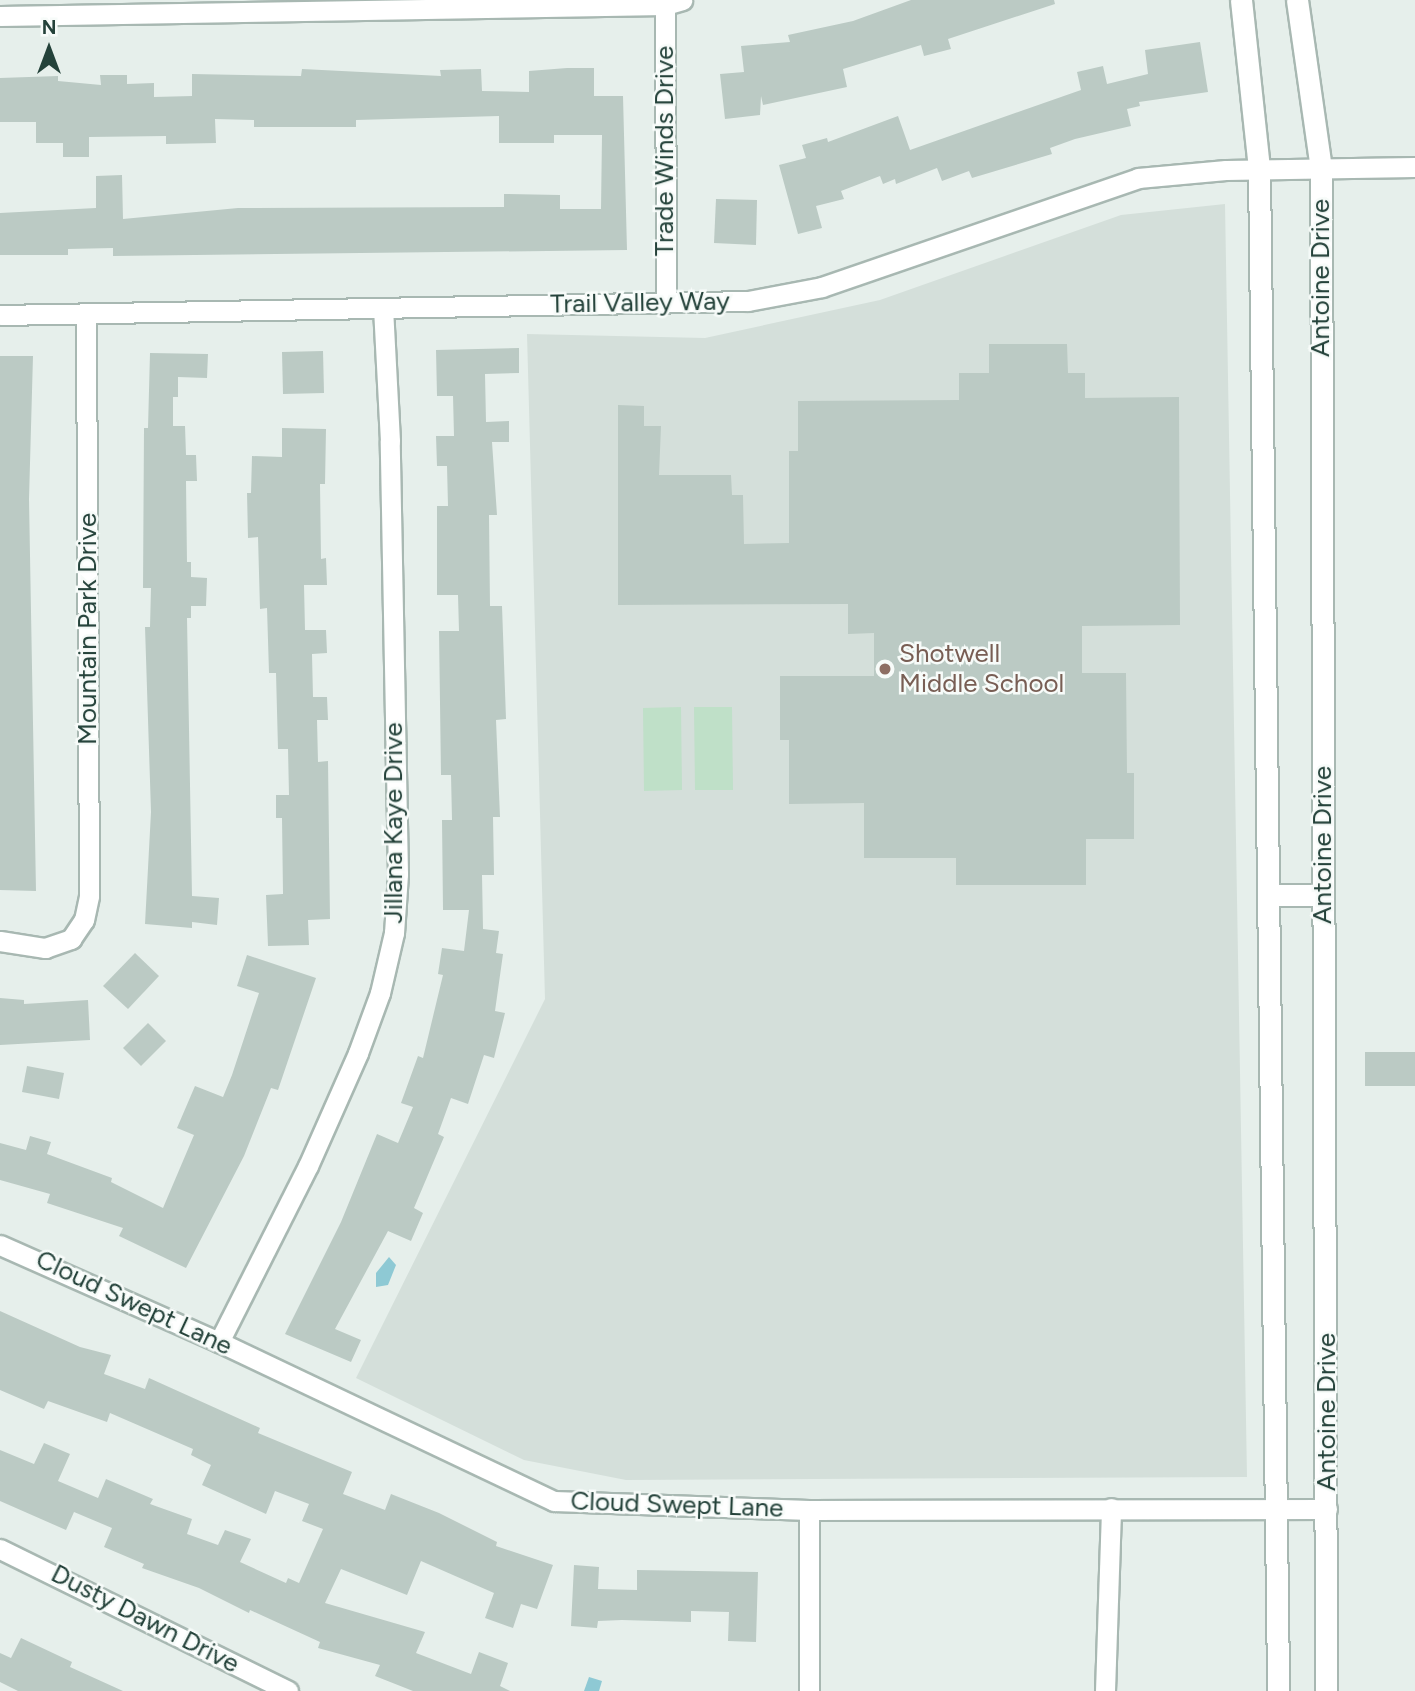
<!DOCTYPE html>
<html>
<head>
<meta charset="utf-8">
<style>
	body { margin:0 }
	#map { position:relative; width:1415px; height:1691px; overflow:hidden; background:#e6efeb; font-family:Figtree,sans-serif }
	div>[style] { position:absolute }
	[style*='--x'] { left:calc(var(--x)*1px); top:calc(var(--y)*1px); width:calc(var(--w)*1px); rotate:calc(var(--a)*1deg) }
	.built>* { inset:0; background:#d4dfda }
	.green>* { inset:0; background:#bfe0c8 }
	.water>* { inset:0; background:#8ec9d4 }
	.building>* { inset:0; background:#bbcac4 }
	.roads { filter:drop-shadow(2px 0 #a8b8b2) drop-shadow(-2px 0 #a8b8b2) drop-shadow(0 2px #a8b8b2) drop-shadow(0 -2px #a8b8b2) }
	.minor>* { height:19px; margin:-9.5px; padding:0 9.5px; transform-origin:9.5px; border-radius:9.5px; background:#fff }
	.secondary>* { height:21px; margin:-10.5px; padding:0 10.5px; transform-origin:10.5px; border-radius:10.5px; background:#fff }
	.dots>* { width:19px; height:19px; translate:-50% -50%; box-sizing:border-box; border:4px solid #f7fbf9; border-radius:50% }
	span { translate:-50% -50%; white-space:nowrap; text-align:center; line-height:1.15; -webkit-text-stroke:5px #f7fbf9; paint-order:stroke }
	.street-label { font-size:26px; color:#24423a }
	.education-label { font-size:26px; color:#785e54 }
	.left { translate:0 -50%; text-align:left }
	.north { position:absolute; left:14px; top:14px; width:70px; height:70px; -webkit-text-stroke:5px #f7fbf9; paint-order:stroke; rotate:0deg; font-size:19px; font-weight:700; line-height:28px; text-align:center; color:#24423a }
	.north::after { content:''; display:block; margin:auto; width:24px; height:32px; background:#24423a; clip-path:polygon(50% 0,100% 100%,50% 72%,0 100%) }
</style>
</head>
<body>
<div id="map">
	<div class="built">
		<i style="clip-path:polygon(1225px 204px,1247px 1477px,626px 1480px,524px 1460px,356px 1378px,545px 999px,527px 334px,705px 338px,880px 300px,1121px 215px)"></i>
	</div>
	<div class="green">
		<i style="clip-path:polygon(681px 707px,682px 790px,644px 791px,643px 708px)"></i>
		<i style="clip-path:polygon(694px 707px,732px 707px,733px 790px,695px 790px)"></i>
	</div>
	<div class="water">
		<i style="clip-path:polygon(389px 1257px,396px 1265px,388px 1285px,376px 1287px,376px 1273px)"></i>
		<i style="clip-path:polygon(589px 1677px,602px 1681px,599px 1691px,584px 1691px)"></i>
	</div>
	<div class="building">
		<i style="clip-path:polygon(911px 0,1054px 0,1055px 4px,948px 39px,951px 49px,924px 56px,921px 45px,843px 69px,847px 87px,763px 105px,761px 96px,760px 115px,725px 119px,720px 74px,744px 72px,741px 46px,790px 42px,788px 35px,853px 21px)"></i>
		<i style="clip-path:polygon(1200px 42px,1208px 92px,1139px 102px,1140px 106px,1127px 109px,1131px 126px,1075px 139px,1050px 148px,1052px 154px,972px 178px,969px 171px,942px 181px,937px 168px,896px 184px,895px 179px,883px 184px,880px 176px,841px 191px,844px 199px,816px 206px,822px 228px,798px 234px,779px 165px,806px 158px,802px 145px,827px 138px,828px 142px,898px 116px,910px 150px,1081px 90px,1077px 72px,1103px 66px,1107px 84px,1148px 74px,1145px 50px)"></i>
		<i style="clip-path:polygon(567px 68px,594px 68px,594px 96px,623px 96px,627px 250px,113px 256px,113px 248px,68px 249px,68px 255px,0 255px,0 213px,96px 208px,96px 176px,122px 175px,123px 219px,238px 208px,504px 207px,504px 194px,560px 195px,560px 209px,601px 209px,602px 135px,554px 135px,554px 143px,499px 143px,499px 116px,356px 120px,356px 127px,254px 127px,254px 120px,215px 119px,216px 143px,166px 144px,166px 136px,89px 137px,89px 157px,63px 157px,63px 143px,36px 143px,36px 122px,0 122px,0 78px,58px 76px,58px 81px,101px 85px,100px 75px,127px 75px,127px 84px,154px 83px,154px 97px,192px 96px,192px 74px,301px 76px,302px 69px,441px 76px,440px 70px,481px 69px,482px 91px,529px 92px,529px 71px)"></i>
		<i style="clip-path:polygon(716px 199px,757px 200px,756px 245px,714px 243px)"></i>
		<i style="clip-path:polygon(989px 344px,1067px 344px,1068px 373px,1085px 373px,1085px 398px,1179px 397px,1180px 625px,1082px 626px,1082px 673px,1126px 673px,1127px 773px,1134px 773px,1134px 839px,1086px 839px,1086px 885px,956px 885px,956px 858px,864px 858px,864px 803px,789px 804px,789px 740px,780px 740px,780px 676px,874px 676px,874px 633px,848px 634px,848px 604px,618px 605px,618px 405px,644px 406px,644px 426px,661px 426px,659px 475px,731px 475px,732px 495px,743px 495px,744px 544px,789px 543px,789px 451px,798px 451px,798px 401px,959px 400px,959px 373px,989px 373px)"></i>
		<i style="clip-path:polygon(519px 348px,519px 373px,485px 374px,486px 422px,509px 421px,509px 442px,492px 442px,497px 515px,489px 515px,490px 606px,502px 606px,506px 719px,496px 720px,500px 817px,493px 817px,494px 875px,482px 875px,483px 929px,499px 931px,496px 953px,503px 954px,495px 1011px,505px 1013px,494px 1058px,484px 1055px,468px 1104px,451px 1098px,438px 1134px,444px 1137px,414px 1208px,423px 1213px,411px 1241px,388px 1231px,335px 1329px,361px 1340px,351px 1362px,285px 1334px,341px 1222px,377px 1134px,398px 1143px,413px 1107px,401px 1103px,418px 1056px,423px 1058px,443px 975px,438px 974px,442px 948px,464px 951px,469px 910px,443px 910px,442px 820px,452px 820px,451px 775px,441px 775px,439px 631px,459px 631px,458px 595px,437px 595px,437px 506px,448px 506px,447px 466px,437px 466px,436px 436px,454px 436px,453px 396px,437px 396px,436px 350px)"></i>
		<i style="clip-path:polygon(323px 351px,324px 393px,283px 394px,282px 352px)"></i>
		<i style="clip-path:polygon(150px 353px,208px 354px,207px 378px,178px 377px,178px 397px,173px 397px,173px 426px,185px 426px,186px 455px,196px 455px,197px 481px,186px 481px,187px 562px,191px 562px,191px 577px,207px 578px,206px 606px,191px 606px,191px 618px,187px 618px,192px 896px,219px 898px,217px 925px,192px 922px,192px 928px,145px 924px,151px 812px,145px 627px,150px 627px,151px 588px,143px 588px,144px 428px,148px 428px)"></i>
		<i style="clip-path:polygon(0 356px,33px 356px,29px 499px,36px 891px,0 890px)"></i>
		<i style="clip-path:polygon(282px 428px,326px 429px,325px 484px,320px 484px,321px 559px,326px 558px,327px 585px,304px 585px,305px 630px,326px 630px,327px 653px,312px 654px,313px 697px,327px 697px,328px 720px,317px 720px,318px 762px,328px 761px,330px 919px,308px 920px,309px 945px,268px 946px,266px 895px,283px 894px,282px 818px,276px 818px,276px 795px,289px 795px,288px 749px,278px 749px,276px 673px,269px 673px,267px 608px,260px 609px,258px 537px,248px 538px,247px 493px,251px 493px,252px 456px,282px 457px)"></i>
		<i style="clip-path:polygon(135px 953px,159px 976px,128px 1009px,103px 986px)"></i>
		<i style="clip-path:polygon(247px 955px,316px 978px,278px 1090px,271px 1088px,244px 1156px,186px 1268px,119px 1236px,123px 1228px,47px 1203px,50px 1194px,0 1180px,0 1143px,26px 1150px,30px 1136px,51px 1142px,47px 1154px,112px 1178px,111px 1182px,163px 1208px,194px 1135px,177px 1128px,195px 1086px,223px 1097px,232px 1075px,259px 993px,237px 986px)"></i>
		<i style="clip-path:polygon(0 998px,24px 1000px,24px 1004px,88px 1000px,90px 1040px,0 1045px)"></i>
		<i style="clip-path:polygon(148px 1023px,166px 1041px,141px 1066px,123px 1048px)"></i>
		<i style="clip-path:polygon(1365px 1052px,1415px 1052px,1415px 1086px,1365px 1086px)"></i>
		<i style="clip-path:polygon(27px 1066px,64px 1073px,59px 1099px,22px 1092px)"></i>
		<i style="clip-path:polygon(0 1311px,80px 1347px,111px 1355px,104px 1374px,145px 1389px,149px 1378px,260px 1428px,258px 1433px,352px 1472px,343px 1494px,385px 1510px,391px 1494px,439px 1513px,497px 1542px,496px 1546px,553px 1565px,537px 1609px,521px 1604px,513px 1628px,485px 1618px,494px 1593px,421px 1561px,407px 1595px,341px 1569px,325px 1603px,425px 1632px,416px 1653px,471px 1674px,479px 1652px,508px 1663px,500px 1686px,510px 1691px,413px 1691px,375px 1676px,380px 1665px,318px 1648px,320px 1642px,250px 1610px,249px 1613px,199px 1588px,142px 1568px,144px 1564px,104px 1547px,112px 1528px,74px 1512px,66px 1530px,0 1501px,0 1450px,34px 1464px,44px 1443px,70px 1454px,58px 1481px,98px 1498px,106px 1479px,153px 1499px,150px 1504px,192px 1519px,187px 1534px,218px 1545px,225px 1530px,251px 1539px,240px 1562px,286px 1583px,288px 1578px,299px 1583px,323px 1529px,302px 1521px,309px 1504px,275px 1491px,266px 1514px,202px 1485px,211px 1465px,191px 1455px,193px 1449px,110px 1413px,107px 1422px,48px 1401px,44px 1409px,0 1390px)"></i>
		<i style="clip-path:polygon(574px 1565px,599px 1567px,598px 1589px,637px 1590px,637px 1570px,758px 1572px,756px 1642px,728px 1641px,729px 1612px,691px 1611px,691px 1622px,622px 1620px,598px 1621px,597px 1628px,571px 1626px)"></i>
		<i style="clip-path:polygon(21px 1638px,72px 1662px,70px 1667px,123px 1691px,18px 1691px,0 1682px,0 1653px,11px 1658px)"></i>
	</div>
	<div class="roads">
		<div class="minor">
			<i style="--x:665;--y:0;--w:302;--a:89.8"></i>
			<i style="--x:0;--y:16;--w:665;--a:-0.95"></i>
			<i style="--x:665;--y:5;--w:18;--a:-16"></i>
			<i style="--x:0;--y:315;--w:748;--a:-1.07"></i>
			<i style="--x:748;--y:301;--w:75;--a:-10.7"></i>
			<i style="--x:822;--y:287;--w:334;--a:-19"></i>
			<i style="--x:1138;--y:178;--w:88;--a:-5.2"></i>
			<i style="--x:1226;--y:170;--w:189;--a:-0.9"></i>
			<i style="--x:0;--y:941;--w:46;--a:8.8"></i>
			<i style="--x:45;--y:948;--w:28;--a:-19"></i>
			<i style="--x:71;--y:939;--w:23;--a:-56"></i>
			<i style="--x:84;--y:920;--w:25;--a:-78"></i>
			<i style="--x:89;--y:896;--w:581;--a:-90.3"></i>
			<i style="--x:0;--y:1245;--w:240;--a:23.9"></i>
			<i style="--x:219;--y:1342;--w:371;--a:25.4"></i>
			<i style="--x:554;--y:1501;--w:255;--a:2"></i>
			<i style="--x:809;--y:1510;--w:518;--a:-0.11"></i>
			<i style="--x:219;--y:1342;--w:197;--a:-63.2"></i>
			<i style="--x:308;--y:1166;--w:124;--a:-66.1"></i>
			<i style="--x:358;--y:1053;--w:64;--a:-69.9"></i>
			<i style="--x:380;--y:993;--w:62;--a:-76.9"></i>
			<i style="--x:394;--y:933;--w:59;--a:-86.1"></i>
			<i style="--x:398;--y:874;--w:433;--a:-91.1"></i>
			<i style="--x:390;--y:441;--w:133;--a:-93"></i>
			<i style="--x:0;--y:1549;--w:321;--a:26.2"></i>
			<i style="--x:809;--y:1691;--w:181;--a:-90"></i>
			<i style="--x:1105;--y:1691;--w:183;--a:-88.1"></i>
		</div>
		<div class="secondary">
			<i style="--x:1241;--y:0;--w:170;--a:83.9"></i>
			<i style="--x:1259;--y:169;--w:1522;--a:89.28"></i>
			<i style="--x:1297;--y:0;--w:170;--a:81.9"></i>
			<i style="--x:1321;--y:168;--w:1523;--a:89.81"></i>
			<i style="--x:1271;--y:895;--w:52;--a:0"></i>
		</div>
	</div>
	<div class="dots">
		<i style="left:885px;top:669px;background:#8d6e63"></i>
	</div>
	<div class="street-label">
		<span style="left:665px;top:151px;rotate:-90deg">Trade Winds Drive</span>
		<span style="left:1321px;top:278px;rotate:-90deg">Antoine Drive</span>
		<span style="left:640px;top:303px;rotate:-1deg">Trail Valley Way</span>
		<span style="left:88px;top:629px;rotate:-90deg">Mountain Park Drive</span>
		<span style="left:394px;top:823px;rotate:-90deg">Jillana Kaye Drive</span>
		<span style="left:1323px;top:845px;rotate:-90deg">Antoine Drive</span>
		<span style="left:134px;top:1303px;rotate:25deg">Cloud Swept Lane</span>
		<span style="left:1327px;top:1412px;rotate:-90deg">Antoine Drive</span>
		<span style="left:677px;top:1505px;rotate:2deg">Cloud Swept Lane</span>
		<span style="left:145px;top:1619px;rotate:27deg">Dusty Dawn Drive</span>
	</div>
	<div class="education-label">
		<span class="left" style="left:899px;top:669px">Shotwell<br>Middle School</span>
	</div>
	<div class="north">N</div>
</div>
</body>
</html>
